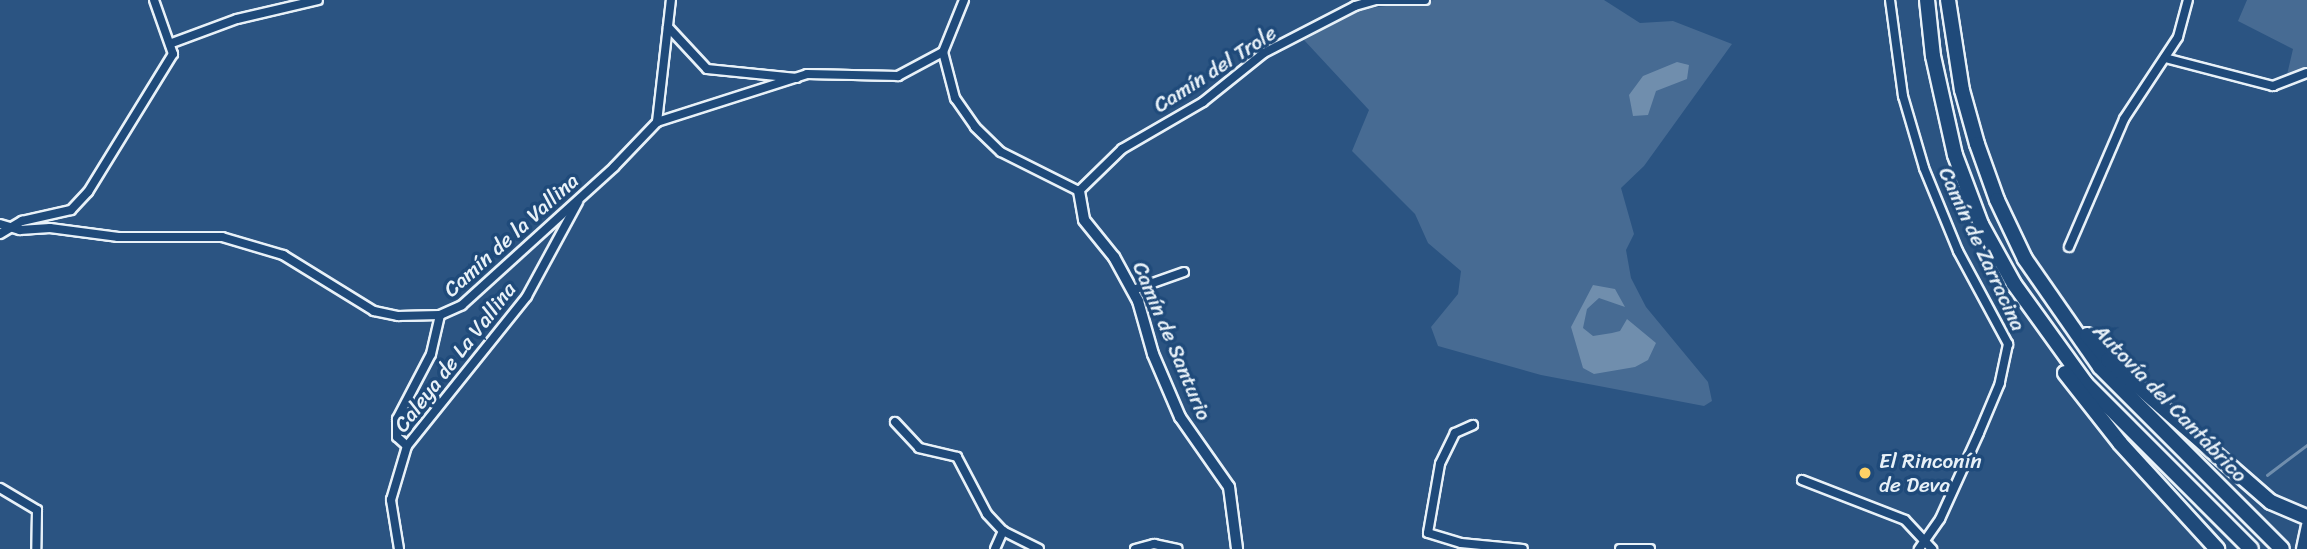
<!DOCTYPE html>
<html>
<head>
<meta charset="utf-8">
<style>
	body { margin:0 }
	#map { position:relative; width:2307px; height:549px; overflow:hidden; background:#2b5482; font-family:Sriracha,sans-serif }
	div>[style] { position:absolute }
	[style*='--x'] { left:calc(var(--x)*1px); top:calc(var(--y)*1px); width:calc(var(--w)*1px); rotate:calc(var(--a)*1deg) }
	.green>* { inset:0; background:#476b93 }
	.water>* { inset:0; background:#708ead }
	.stream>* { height:2.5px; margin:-1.25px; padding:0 1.25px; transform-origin:1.25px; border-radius:1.25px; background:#708ead }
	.roads { filter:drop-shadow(2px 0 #e8f1f8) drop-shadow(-2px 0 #e8f1f8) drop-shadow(0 2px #e8f1f8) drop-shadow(0 -2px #e8f1f8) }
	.minor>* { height:8px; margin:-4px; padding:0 4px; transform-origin:4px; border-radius:4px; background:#1f4a7a }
	.tertiary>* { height:10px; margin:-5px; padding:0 5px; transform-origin:5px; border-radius:5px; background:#1f4a7a }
	.motorway>* { height:14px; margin:-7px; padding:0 7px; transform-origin:7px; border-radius:7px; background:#1f4a7a }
	.dots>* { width:19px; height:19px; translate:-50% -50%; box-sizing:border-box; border:4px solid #1f4a7a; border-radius:50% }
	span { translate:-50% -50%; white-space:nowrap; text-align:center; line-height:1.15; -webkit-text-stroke:7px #1f4a7a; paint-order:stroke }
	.street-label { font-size:21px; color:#e8f1f8 }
	.poi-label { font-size:21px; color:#e8f1f8 }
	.left { translate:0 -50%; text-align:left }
</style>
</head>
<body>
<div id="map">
	<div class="green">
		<i style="clip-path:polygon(1434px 0,1604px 0,1640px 23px,1673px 21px,1732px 44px,1644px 166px,1621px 188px,1634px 234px,1626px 250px,1631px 278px,1646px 307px,1708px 382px,1712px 401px,1704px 406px,1541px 375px,1438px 346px,1431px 327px,1458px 294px,1461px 271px,1428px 243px,1415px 214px,1352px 151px,1369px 110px,1304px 40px,1362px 9px)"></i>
		<i style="clip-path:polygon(2247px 0,2307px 0,2307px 70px,2286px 79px,2293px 49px,2238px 21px)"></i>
	</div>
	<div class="water">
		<i style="clip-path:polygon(1677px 62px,1689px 65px,1687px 79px,1656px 91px,1648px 115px,1633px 116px,1629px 95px,1643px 76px)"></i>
		<i style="clip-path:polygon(1593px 285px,1615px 289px,1625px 307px,1599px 298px,1587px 309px,1583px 328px,1593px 336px,1612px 333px,1620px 331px,1627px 319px,1656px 343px,1648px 360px,1635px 367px,1594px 374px,1583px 368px,1571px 327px)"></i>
	</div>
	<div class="stream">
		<i style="--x:2267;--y:475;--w:50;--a:-36.9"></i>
	</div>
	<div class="roads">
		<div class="minor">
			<i style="--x:964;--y:0;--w:56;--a:112"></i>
			<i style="--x:943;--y:52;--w:48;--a:75.4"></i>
			<i style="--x:955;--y:98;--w:35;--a:55"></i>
			<i style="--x:975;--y:127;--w:36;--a:44"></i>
			<i style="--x:1001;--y:152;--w:87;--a:26.6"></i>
			<i style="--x:1079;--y:191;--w:60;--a:-44.3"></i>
			<i style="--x:1122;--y:149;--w:94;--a:-30.1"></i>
			<i style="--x:1203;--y:102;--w:78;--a:-38.8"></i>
			<i style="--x:1264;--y:53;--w:102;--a:-27.3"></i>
			<i style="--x:1355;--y:6;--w:22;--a:-16"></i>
			<i style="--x:1376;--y:0;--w:49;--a:0"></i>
			<i style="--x:1890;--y:0;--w:97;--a:82.3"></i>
			<i style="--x:1903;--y:96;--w:75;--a:73.7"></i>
			<i style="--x:1924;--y:168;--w:90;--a:67.7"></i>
			<i style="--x:1958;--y:251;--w:106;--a:61.7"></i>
			<i style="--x:2008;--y:344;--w:40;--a:102"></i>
			<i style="--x:2000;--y:383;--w:54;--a:112.8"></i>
			<i style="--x:1979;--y:433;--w:94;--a:114.4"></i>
			<i style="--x:1940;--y:519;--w:37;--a:125"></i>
			<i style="--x:668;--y:27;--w:57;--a:47.1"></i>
			<i style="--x:707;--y:69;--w:90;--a:5.7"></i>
			<i style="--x:172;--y:43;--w:69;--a:-20.3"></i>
			<i style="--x:237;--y:19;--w:83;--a:-13.2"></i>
			<i style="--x:2165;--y:58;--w:112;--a:14.5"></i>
			<i style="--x:2273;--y:86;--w:36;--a:-21"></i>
			<i style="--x:657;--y:122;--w:123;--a:-83.5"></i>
			<i style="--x:0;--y:224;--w:21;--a:17"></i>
			<i style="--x:20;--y:230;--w:30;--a:-4"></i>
			<i style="--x:50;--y:228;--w:69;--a:7.5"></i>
			<i style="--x:118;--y:237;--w:104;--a:0"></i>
			<i style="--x:222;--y:237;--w:64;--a:16.4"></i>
			<i style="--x:283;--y:255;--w:107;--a:31.6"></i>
			<i style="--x:374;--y:311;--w:25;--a:12"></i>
			<i style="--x:398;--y:316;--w:42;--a:-1.4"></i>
			<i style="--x:440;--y:315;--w:24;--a:-24"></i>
			<i style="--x:462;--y:305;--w:205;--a:-42.2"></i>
			<i style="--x:614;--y:167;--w:62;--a:-46.3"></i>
			<i style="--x:657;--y:122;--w:157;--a:-17.7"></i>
			<i style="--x:807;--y:74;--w:91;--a:1.3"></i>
			<i style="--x:898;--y:76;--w:51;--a:-28.1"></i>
			<i style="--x:0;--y:234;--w:26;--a:-31"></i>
			<i style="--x:22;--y:221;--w:50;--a:-12.7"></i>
			<i style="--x:71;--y:210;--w:25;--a:-47"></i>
			<i style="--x:88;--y:192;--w:162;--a:-58.4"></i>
			<i style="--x:173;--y:54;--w:57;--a:-109.4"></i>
			<i style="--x:2069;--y:247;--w:139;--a:-66.7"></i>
			<i style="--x:2124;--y:119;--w:98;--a:-56.6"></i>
			<i style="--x:2178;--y:37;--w:38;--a:-75"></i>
			<i style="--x:1133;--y:290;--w:54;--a:-19.4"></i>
			<i style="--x:895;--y:422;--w:35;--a:47"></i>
			<i style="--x:919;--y:448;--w:39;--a:13"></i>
			<i style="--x:957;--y:457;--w:64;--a:62.2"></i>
			<i style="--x:987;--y:514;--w:23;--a:47"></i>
			<i style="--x:1003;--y:531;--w:40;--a:26.6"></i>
			<i style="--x:1473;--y:425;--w:20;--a:156"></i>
			<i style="--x:1455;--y:433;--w:34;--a:116"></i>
			<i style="--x:1440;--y:464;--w:70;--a:99.9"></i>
			<i style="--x:1428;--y:533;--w:34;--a:17"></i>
			<i style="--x:1461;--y:543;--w:62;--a:5.5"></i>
			<i style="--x:407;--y:446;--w:13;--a:-138"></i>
			<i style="--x:397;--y:437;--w:18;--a:-90"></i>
			<i style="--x:397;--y:419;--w:73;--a:-62.4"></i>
			<i style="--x:431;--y:354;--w:40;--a:-77"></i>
			<i style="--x:1802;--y:480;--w:110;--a:21.2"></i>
			<i style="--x:1905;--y:520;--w:40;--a:47"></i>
			<i style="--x:0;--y:488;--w:43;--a:30.7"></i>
			<i style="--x:37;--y:510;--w:39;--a:91"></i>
			<i style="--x:399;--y:549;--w:50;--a:-99.3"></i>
			<i style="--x:391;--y:500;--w:56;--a:-73.5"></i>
			<i style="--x:407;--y:446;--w:192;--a:-51.3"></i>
			<i style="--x:527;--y:296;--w:107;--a:-61.5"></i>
			<i style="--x:995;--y:549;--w:20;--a:-66"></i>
			<i style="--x:1135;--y:549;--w:20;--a:-15"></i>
			<i style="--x:1154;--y:544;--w:24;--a:12"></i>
			<i style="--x:1620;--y:549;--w:30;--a:0"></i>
		</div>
		<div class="tertiary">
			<i style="--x:1079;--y:191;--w:29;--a:80"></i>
			<i style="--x:1084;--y:220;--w:48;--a:51"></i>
			<i style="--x:1114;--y:257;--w:50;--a:61.4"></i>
			<i style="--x:1138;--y:301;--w:55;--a:74.2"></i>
			<i style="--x:1153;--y:354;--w:69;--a:66.8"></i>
			<i style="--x:1180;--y:417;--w:85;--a:55"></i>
			<i style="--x:1229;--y:487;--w:63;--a:82.6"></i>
			<i style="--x:2302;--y:549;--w:24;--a:-78"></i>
		</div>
		<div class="motorway">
			<i style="--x:1927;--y:0;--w:56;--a:83.9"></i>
			<i style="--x:1933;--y:56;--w:101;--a:77.5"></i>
			<i style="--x:1955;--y:155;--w:74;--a:69.4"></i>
			<i style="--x:1981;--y:224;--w:68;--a:61.2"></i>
			<i style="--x:2014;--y:284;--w:123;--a:54.2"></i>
			<i style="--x:2086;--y:384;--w:233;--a:45"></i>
			<i style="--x:1948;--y:0;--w:91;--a:81.2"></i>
			<i style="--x:1962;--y:90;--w:56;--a:74.5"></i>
			<i style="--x:1977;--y:144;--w:59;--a:70.3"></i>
			<i style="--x:1997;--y:200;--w:65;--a:64.6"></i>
			<i style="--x:2025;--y:259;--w:131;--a:55.2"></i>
			<i style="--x:2100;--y:367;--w:257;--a:45"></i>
			<i style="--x:2087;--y:335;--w:33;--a:50"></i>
			<i style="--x:2108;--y:360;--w:216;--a:41.1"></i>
			<i style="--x:2271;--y:502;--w:39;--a:23"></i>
			<i style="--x:2065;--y:373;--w:89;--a:51.8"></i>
			<i style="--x:2120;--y:443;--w:144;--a:47.5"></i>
		</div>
	</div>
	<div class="dots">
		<i style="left:1865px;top:473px;background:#ffd166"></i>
	</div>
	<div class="street-label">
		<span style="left:1215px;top:69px;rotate:-33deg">Camín del Trole</span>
		<span style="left:511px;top:235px;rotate:-42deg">Camín de la Vallina</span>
		<span style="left:1982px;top:249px;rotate:65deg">Camín de Zarracina</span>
		<span style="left:1172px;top:341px;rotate:67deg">Camín de Santurio</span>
		<span style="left:455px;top:357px;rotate:-52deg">Caleya de La Vallina</span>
		<span style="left:2170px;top:403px;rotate:46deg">Autovía del Cantábrico</span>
	</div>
	<div class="poi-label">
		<span class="left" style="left:1879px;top:473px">El Rinconín<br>de Deva</span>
	</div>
</div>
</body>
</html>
